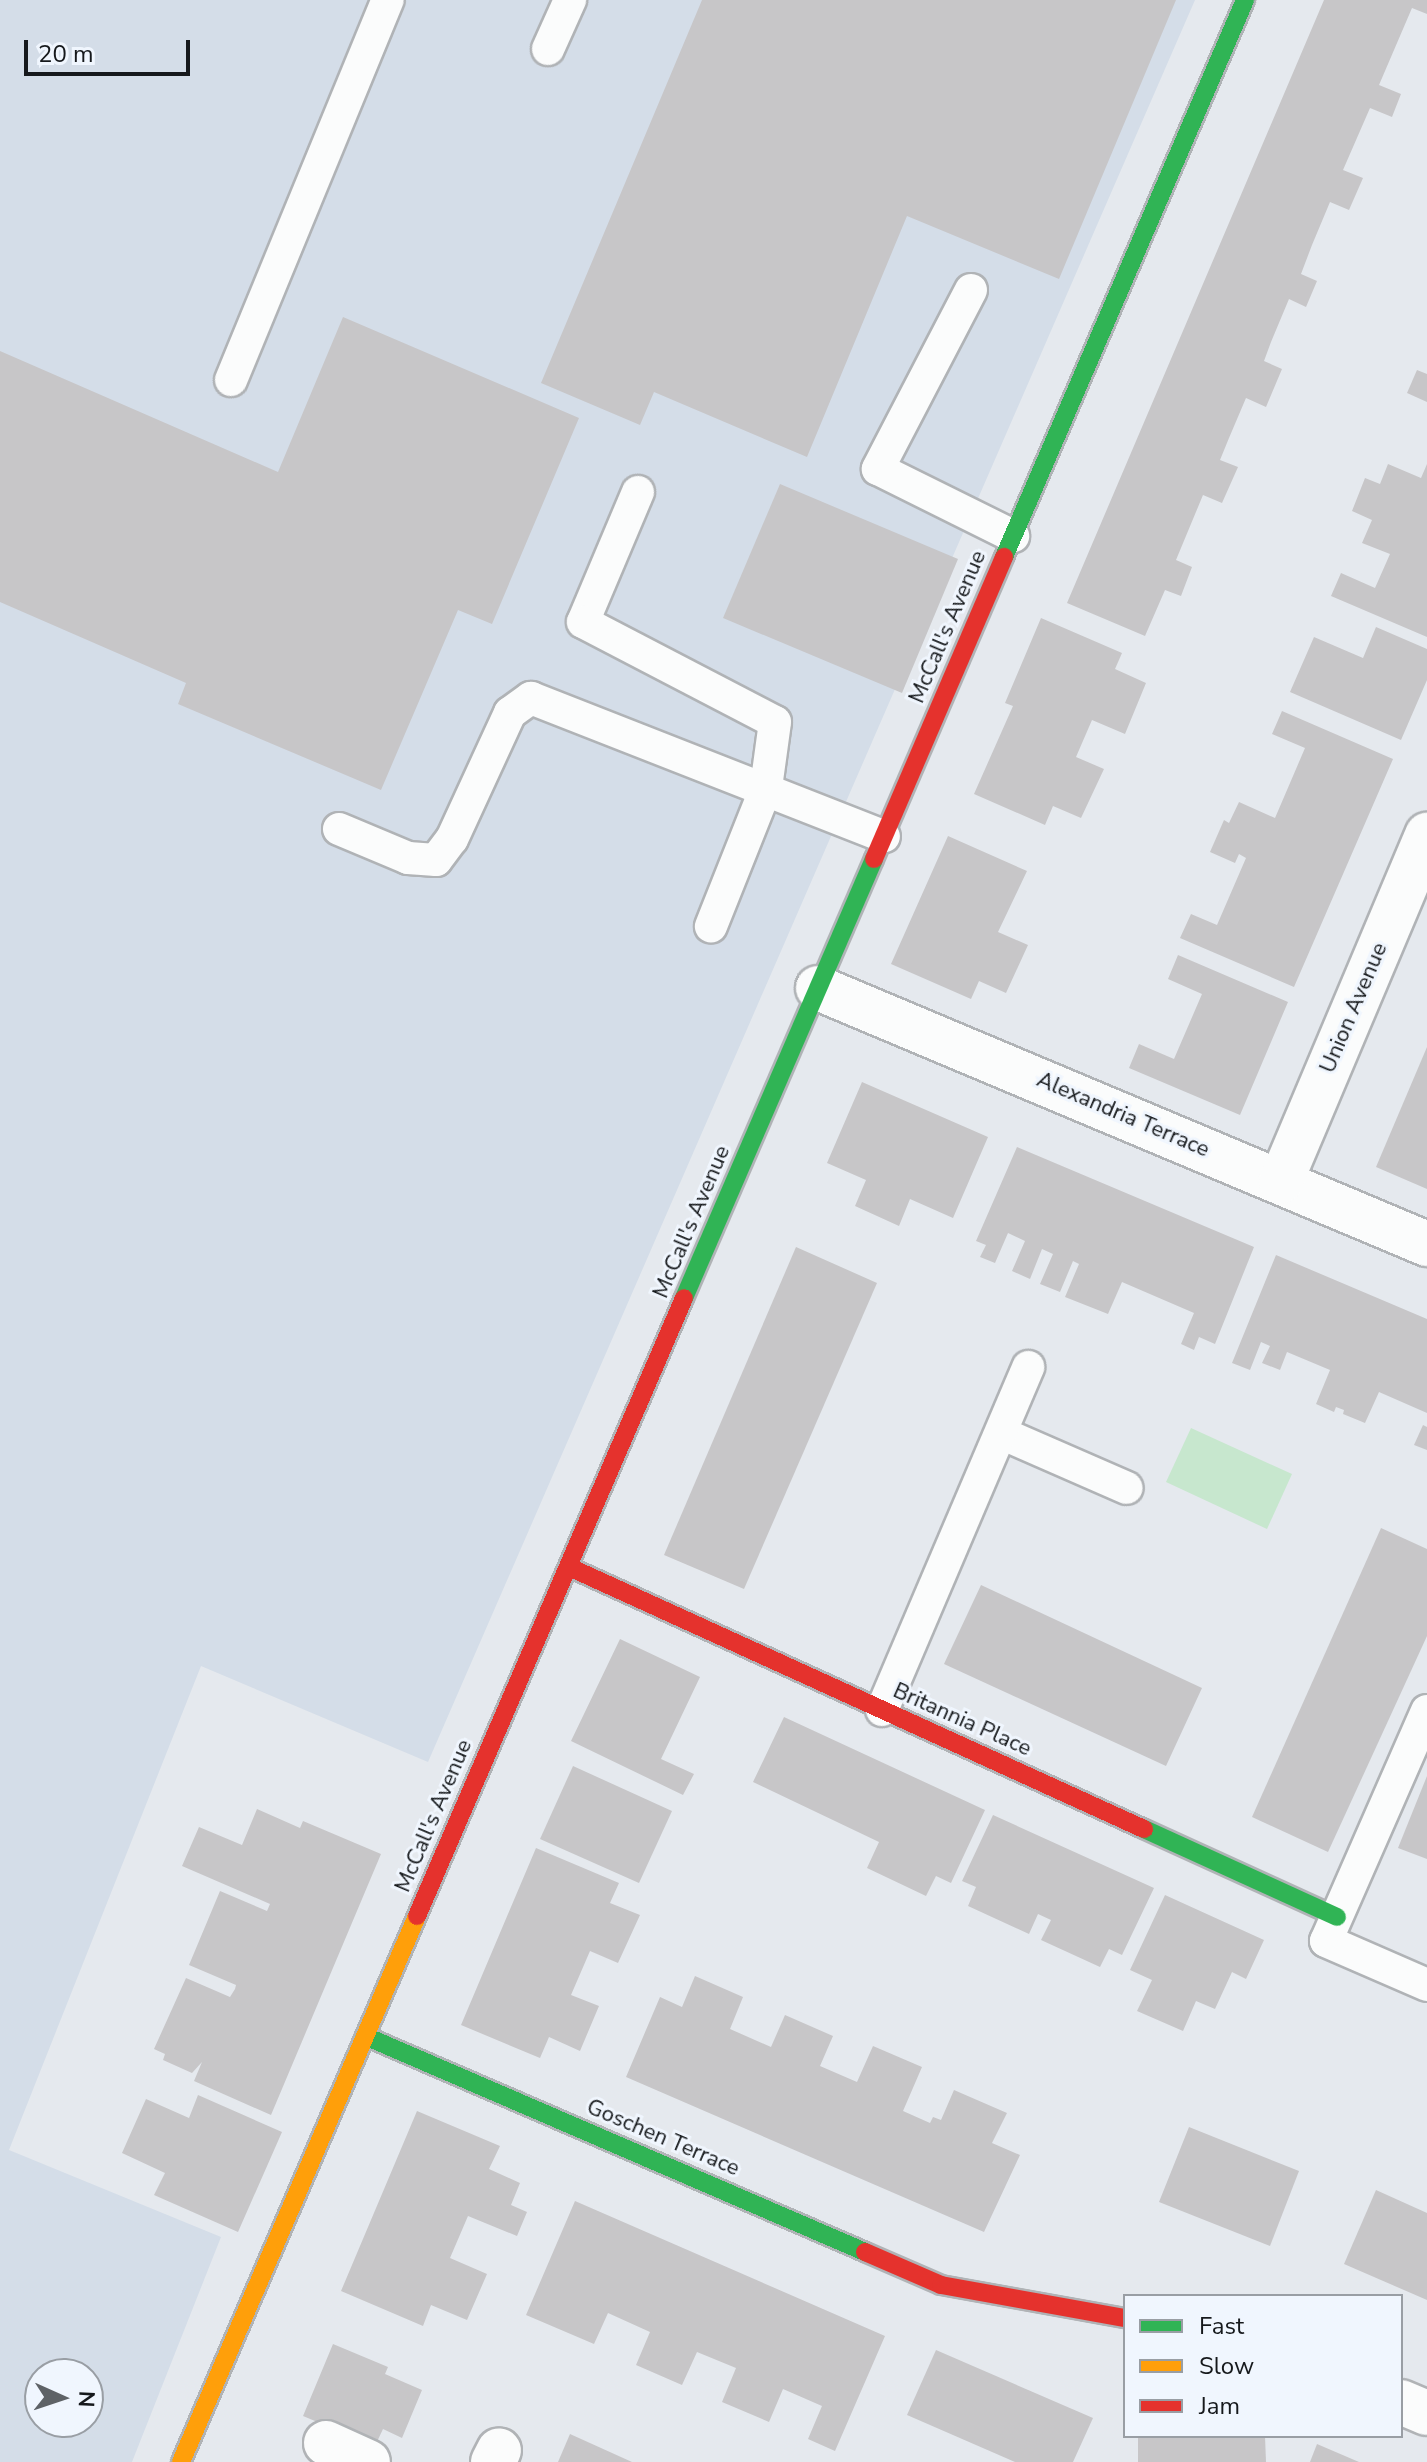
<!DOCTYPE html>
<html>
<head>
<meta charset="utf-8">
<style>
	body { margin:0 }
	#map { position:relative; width:1427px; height:2462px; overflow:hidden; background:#e5e9ee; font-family:"Nunito Sans",sans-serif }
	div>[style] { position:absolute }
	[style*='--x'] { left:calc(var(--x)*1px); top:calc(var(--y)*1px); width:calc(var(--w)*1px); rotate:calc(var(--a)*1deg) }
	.built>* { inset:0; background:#d4dde8 }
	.green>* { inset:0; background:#c7e7ce }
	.building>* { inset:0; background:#c7c6c8 }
	.roads { filter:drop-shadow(2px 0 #b0b3b6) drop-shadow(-2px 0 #b0b3b6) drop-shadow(0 2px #b0b3b6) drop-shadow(0 -2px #b0b3b6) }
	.lane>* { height:32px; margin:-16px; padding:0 16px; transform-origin:16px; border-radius:16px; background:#fbfcfc }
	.street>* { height:44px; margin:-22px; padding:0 22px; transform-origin:22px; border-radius:22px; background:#fbfcfc }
	.fast>* { height:18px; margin:-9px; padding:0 9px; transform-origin:9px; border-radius:9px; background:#30b455 }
	.slow>* { height:18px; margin:-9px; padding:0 9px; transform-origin:9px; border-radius:9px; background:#ff9f0a }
	.jam>* { height:18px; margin:-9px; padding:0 9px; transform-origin:9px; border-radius:9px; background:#e5322d }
	span { translate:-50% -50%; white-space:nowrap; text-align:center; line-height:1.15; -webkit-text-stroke:6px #f0f6fe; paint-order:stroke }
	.street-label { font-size:22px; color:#16191c }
	.legend { position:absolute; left:1123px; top:2294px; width:280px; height:144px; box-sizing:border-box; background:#f0f6fe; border:2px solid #999ea4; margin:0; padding:10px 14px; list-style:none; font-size:24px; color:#16191c }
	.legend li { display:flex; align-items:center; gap:16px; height:40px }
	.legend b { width:40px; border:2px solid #999ea4 }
	.north { position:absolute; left:24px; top:2358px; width:80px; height:80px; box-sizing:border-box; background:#f0f6fe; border:2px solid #999ea4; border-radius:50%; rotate:93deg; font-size:22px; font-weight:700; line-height:32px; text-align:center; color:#16191c }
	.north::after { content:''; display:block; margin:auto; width:28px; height:36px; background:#5e6266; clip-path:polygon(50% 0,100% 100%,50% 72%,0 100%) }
	.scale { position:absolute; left:24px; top:40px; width:166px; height:36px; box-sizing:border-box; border:4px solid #16191c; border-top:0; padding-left:10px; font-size:24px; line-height:28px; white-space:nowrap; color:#16191c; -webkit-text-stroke:6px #f0f6fe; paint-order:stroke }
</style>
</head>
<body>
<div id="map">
	<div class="built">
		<i style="clip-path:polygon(evenodd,0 0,1195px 0,428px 1762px,201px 1666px,9px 2150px,221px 2237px,132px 2462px,0 2462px,0 0,40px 2374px,88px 2374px,88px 2422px,40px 2422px,40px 2374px)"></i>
	</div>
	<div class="green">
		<i style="clip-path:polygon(1191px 1428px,1292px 1474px,1267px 1529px,1166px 1482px)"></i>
	</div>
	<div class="building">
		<i style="clip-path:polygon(702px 0,1176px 0,1059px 279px,907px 216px,807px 457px,654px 392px,640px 425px,541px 383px)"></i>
		<i style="clip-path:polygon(1324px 0,1427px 0,1427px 14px,1412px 8px,1379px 85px,1401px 94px,1392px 117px,1370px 108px,1343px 170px,1363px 178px,1349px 210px,1330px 202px,1312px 245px,1301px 274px,1317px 281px,1306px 307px,1289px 299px,1271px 342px,1264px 361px,1282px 369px,1266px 407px,1246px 398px,1229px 438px,1220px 460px,1238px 467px,1222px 503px,1203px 495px,1176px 560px,1192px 567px,1181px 596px,1165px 590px,1145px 636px,1067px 603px)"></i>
		<i style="clip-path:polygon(343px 317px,579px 418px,492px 624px,458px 610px,381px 790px,178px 704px,186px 683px,0 602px,0 351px,278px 472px)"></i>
		<i style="clip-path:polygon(1417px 370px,1427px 374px,1427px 402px,1407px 393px)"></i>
		<i style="clip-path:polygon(1388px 464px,1421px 478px,1427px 464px,1427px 637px,1331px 596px,1341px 573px,1375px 588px,1390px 554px,1362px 543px,1372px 520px,1352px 511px,1365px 478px,1380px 484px)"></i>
		<i style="clip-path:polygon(780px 484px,958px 559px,902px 693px,723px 618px)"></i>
		<i style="clip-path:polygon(1041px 618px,1122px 653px,1115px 669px,1146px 683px,1125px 734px,1092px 720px,1076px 757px,1104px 769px,1081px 818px,1053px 806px,1045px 825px,974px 794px,1013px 706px,1005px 703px)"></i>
		<i style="clip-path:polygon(1376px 627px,1427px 649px,1427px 680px,1401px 740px,1290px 692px,1314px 637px,1363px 658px)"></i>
		<i style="clip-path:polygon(1282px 711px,1393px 759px,1294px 987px,1180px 938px,1191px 914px,1217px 925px,1246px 858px,1239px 854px,1235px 863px,1210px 852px,1224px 820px,1229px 823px,1239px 802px,1275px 818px,1305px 748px,1272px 734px)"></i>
		<i style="clip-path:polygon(948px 836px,1027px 871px,998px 932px,1028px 945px,1006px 993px,979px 981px,971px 999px,891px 964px)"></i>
		<i style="clip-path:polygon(1178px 955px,1288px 1002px,1240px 1115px,1129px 1068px,1139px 1044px,1174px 1059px,1202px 994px,1168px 979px)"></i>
		<i style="clip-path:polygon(1427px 1047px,1427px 1189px,1376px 1167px)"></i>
		<i style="clip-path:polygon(862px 1082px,988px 1137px,953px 1218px,910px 1199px,899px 1226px,855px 1206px,866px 1180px,827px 1163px)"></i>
		<i style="clip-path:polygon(1017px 1147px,1254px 1247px,1215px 1344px,1199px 1337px,1194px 1350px,1181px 1344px,1194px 1313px,1122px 1282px,1108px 1314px,1065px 1297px,1079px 1264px,1073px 1261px,1060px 1292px,1040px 1284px,1053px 1254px,1042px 1249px,1030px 1279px,1012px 1271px,1025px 1241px,1008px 1233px,995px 1263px,980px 1257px,986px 1245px,976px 1241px)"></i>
		<i style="clip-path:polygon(796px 1247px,877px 1283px,744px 1589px,664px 1555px)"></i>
		<i style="clip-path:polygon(1276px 1255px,1427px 1319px,1427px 1413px,1379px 1392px,1365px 1423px,1343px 1414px,1344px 1410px,1336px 1407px,1334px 1412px,1316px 1404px,1330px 1370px,1287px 1352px,1280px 1370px,1262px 1363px,1270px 1346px,1261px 1342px,1250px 1370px,1232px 1363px)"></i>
		<i style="clip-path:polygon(1423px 1425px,1427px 1427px,1427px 1450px,1414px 1445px)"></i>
		<i style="clip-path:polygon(1381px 1528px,1427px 1549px,1427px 1636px,1328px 1852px,1252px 1817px)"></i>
		<i style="clip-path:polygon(981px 1585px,1202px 1688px,1166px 1766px,944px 1664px)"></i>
		<i style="clip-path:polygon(620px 1639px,700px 1677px,661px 1759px,694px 1774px,683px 1795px,571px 1741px)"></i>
		<i style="clip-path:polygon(784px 1717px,985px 1810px,951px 1883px,936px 1876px,926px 1896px,867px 1868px,879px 1842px,753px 1782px)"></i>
		<i style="clip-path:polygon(573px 1766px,672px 1811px,639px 1883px,540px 1839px)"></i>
		<i style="clip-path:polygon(1427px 1776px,1427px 1859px,1398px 1848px)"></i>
		<i style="clip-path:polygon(257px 1809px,300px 1828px,303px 1821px,381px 1854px,271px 2115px,194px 2081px,202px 2062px,192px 2073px,163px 2060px,165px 2054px,154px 2049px,186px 1978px,230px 1997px,235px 1989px,236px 1985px,189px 1965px,220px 1891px,267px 1911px,270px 1904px,182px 1866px,199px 1827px,242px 1845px)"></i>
		<i style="clip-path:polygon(993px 1815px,1154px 1888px,1122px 1955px,1109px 1949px,1100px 1967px,1041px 1940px,1051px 1920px,1038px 1914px,1029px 1934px,968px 1906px,976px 1887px,962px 1881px)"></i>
		<i style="clip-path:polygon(536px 1848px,619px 1883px,610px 1903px,640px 1915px,618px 1963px,590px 1951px,571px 1995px,599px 2006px,580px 2051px,549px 2037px,540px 2058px,461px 2025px)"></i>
		<i style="clip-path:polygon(1165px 1895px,1264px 1940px,1246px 1979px,1232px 1972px,1215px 2009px,1196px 2001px,1183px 2031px,1137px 2011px,1152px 1980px,1130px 1970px)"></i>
		<i style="clip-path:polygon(695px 1976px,743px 1997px,730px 2029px,771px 2047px,785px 2015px,833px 2036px,820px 2066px,857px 2082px,873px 2046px,922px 2067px,903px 2111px,930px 2123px,933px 2117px,941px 2120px,954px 2090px,1007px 2113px,992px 2143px,1020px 2155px,984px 2232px,626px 2077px,660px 1997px,682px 2007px)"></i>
		<i style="clip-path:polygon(198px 2095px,282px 2132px,238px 2232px,154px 2195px,165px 2173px,122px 2153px,146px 2099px,189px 2118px)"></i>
		<i style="clip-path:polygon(417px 2111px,500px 2146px,489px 2169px,520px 2183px,511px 2205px,527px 2212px,517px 2236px,468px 2216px,450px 2258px,487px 2274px,467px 2320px,431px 2305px,423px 2326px,341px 2291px)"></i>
		<i style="clip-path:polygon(1189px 2127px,1299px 2171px,1270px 2246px,1159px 2202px)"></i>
		<i style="clip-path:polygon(1376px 2190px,1427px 2213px,1427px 2300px,1344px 2264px)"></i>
		<i style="clip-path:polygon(575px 2201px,885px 2336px,835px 2451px,808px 2439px,822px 2406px,783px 2389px,769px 2422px,722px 2402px,736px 2368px,697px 2352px,682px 2385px,636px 2365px,650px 2332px,608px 2313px,594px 2344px,526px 2315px)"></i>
		<i style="clip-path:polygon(333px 2344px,388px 2367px,385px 2374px,422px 2390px,402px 2438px,383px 2429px,375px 2446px,303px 2416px)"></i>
		<i style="clip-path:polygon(936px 2350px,1093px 2418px,1073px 2462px,1015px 2462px,907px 2415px)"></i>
		<i style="clip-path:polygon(570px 2434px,632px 2462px,558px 2462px)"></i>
		<i style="clip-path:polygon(1138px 2436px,1265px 2436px,1266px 2462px,1138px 2462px)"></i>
		<i style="clip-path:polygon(1317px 2444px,1359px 2462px,1310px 2462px)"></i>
	</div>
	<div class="roads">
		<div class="lane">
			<i style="--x:548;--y:49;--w:54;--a:-65.8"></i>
			<i style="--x:971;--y:290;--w:202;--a:117.5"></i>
			<i style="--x:878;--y:469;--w:151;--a:26.4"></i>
			<i style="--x:231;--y:380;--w:411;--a:-67.6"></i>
			<i style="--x:638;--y:492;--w:141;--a:112.9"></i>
			<i style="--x:583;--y:622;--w:216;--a:27.5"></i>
			<i style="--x:775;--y:722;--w:67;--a:97.8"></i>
			<i style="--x:766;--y:788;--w:149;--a:111.7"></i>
			<i style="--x:339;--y:829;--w:75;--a:22.8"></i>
			<i style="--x:408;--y:858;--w:28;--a:4"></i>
			<i style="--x:436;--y:860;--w:26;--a:-53"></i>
			<i style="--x:452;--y:839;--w:139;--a:-65.3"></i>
			<i style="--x:510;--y:713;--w:26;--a:-36"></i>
			<i style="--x:531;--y:698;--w:379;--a:21.4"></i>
			<i style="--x:1001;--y:1433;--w:137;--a:23.6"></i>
			<i style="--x:882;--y:1710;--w:373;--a:-66.9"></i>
			<i style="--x:1427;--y:1711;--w:251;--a:113.7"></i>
			<i style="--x:1326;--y:1941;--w:110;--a:23.5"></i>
		</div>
		<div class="street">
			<i style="--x:818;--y:988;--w:661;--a:22.8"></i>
			<i style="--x:1281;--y:1181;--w:376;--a:-67.1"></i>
			<i style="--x:1401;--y:2402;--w:28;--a:23"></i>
			<i style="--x:326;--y:2443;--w:46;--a:24.3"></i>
			<i style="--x:493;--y:2462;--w:13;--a:-63"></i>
		</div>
		<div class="fast">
			<i style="--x:1004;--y:557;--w:607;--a:-66.6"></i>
			<i style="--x:684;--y:1298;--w:478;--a:-66.6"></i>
			<i style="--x:1144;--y:1829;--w:212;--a:24.5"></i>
			<i style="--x:365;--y:2036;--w:545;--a:23.36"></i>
		</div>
		<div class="slow">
			<i style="--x:181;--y:2462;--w:595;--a:-66.62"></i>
		</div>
		<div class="jam">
			<i style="--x:874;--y:859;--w:329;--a:-66.7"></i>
			<i style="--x:569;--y:1567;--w:632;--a:24.5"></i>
			<i style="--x:417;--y:1916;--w:673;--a:-66.63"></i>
			<i style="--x:865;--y:2252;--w:83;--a:23.5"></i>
			<i style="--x:941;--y:2285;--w:187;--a:10.2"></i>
		</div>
	</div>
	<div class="street-label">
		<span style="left:948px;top:627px;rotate:-67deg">McCall's Avenue</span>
		<span style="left:1354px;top:1008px;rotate:-67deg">Union Avenue</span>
		<span style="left:1123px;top:1115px;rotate:23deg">Alexandria Terrace</span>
		<span style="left:692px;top:1222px;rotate:-67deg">McCall's Avenue</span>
		<span style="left:962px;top:1720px;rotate:24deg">Britannia Place</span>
		<span style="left:434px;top:1816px;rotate:-67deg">McCall's Avenue</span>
		<span style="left:663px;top:2138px;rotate:23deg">Goschen Terrace</span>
	</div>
	<ul class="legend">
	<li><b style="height:10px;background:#30b455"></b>Fast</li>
	<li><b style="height:10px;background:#ff9f0a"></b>Slow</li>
	<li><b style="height:10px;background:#e5322d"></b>Jam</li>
	</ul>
	<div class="north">N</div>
	<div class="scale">20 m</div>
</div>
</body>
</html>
